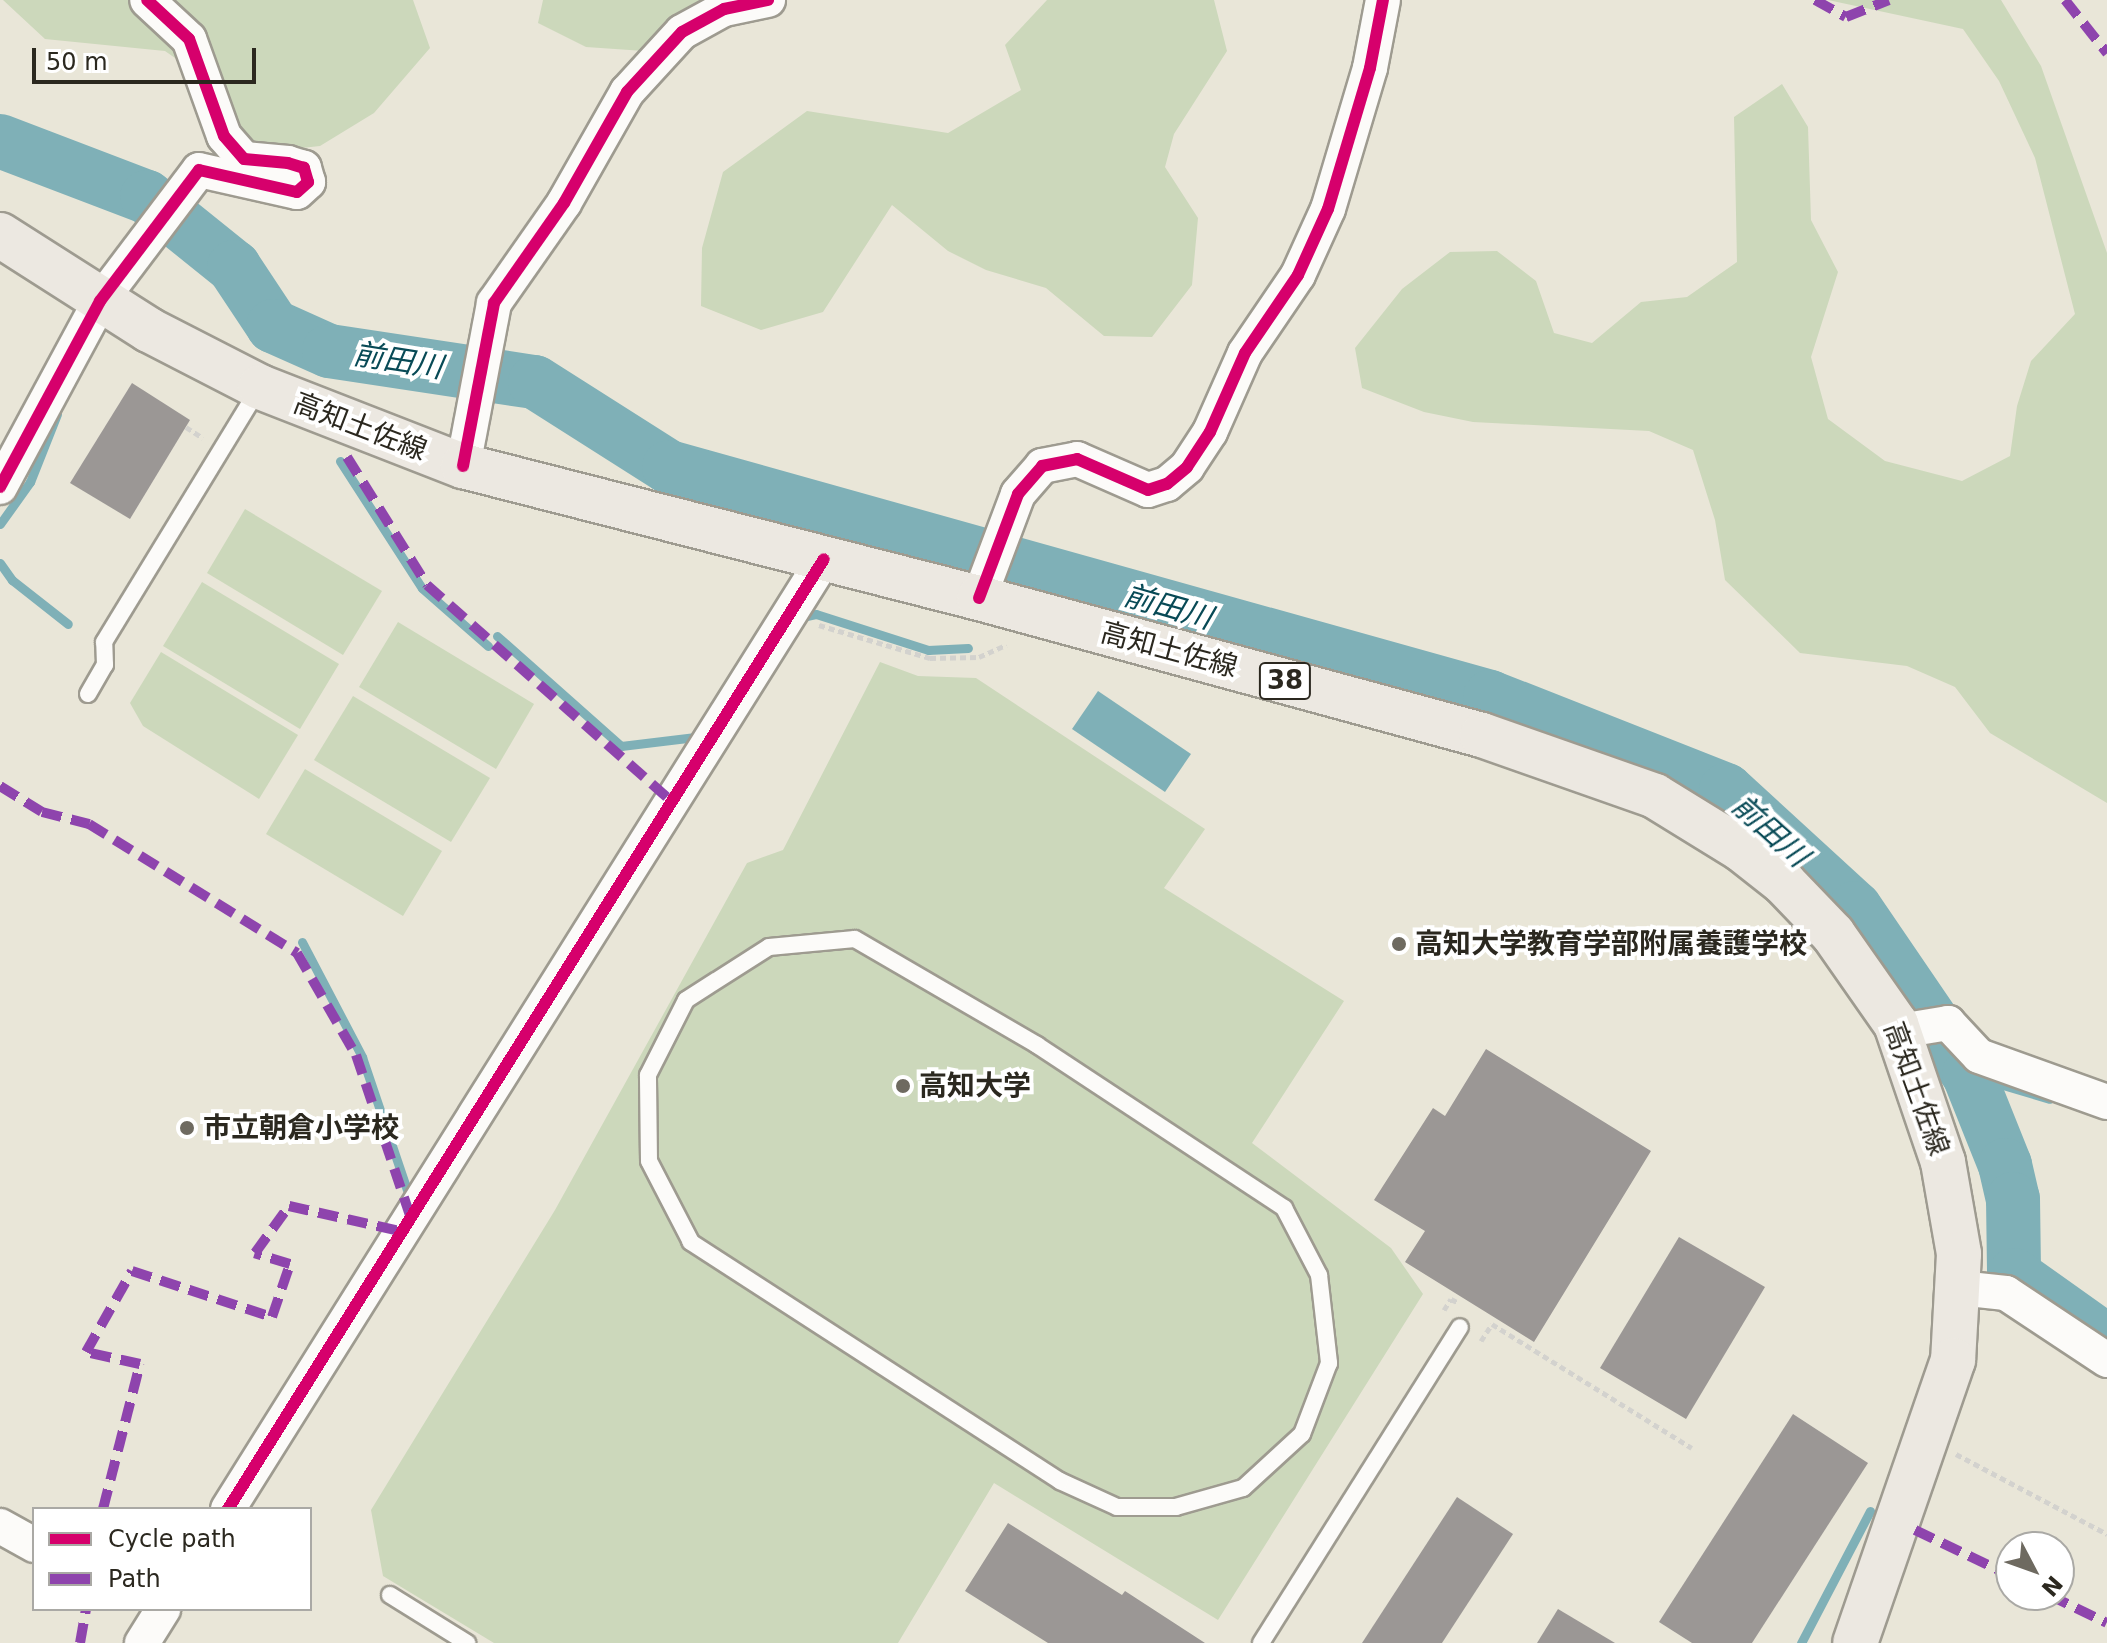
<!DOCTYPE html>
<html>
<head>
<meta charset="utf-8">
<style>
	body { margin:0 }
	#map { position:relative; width:2107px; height:1643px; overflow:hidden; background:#e9e6d8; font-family:"DejaVu Sans","Noto Sans JP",sans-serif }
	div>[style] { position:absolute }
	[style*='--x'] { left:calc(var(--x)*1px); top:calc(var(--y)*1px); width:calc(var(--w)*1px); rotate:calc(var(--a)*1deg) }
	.green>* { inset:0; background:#ccd8bb }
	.water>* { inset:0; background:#7fb0b7 }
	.stream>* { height:9px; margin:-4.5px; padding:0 4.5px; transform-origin:4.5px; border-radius:4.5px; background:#7fb0b7 }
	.river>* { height:54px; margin:-27px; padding:0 27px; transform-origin:27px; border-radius:27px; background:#7fb0b7 }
	.building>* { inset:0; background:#9b9795 }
	.path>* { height:5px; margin-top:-2.5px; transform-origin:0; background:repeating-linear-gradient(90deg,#d3d2ce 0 6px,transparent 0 10px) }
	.roads { filter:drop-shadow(2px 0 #9e9b90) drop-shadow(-2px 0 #9e9b90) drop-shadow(0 2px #9e9b90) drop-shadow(0 -2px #9e9b90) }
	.lane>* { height:16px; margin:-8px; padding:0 8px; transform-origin:8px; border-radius:8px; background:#fcfbf9 }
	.street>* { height:34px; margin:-17px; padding:0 17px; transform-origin:17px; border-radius:17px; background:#fcfbf9 }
	.primary>* { height:44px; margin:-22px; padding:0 22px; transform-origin:22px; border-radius:22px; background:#ece8e1 }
	.quiet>* { height:10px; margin-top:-5px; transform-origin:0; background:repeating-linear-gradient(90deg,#8e44ad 0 20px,transparent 0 30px) }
	.cycleway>* { height:12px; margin:-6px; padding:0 6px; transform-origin:6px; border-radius:6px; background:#d6006c }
	.dots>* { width:22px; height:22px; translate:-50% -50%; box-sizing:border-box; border:4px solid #fff; border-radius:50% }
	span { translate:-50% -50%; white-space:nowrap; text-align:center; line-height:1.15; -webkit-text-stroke:8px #fff; paint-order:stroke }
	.shield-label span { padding:2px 6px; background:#fff; border:2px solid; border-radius:6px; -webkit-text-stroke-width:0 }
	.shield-label { font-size:26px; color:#2b281f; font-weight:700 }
	.street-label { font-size:28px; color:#2b281f }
	.poi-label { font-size:28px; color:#2b281f; font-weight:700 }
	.left { translate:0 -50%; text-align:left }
	.water-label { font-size:30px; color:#084a56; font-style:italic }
	.legend { position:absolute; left:32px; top:1507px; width:280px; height:104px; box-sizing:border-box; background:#fff; border:2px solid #aaa9a5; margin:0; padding:10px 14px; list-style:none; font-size:24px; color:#2b281f }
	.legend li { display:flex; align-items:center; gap:16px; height:40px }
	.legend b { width:40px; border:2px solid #aaa9a5 }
	.north { position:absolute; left:1995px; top:1531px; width:80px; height:80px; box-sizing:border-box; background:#fff; border:2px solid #aaa9a5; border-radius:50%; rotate:131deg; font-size:22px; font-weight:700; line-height:32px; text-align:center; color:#2b281f }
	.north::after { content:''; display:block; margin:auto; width:28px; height:36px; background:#6e6a60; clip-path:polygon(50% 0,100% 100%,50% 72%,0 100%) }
	.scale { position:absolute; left:32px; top:48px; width:224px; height:36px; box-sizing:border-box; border:4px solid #2b281f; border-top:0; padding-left:10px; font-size:24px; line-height:28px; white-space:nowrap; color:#2b281f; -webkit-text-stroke:6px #fff; paint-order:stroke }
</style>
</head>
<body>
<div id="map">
	<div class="green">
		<i style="clip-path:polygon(3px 0,413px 0,430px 48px,374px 113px,320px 146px,274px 151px,218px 127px,198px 74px,165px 51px,45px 39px)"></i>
		<i style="clip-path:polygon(543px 0,701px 0,701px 14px,644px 51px,586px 47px,538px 23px)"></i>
		<i style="clip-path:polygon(1047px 0,1214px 0,1227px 51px,1174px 134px,1165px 167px,1198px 218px,1192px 285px,1152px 337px,1104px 336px,1046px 288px,986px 270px,948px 251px,892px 205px,823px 312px,761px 330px,701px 306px,702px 248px,723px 172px,807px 111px,948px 133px,1021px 90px,1005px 45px)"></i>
		<i style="clip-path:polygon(1828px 0,2001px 0,2041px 66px,2107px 253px,2107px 803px,1990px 733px,1955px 687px,1907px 666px,1800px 653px,1725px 580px,1715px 520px,1693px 450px,1649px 431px,1473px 422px,1424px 412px,1362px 388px,1355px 348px,1402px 289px,1450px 252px,1497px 251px,1536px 281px,1554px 333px,1592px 343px,1641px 302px,1687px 297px,1737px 262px,1734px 117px,1782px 84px,1808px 127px,1811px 220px,1838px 272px,1811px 357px,1828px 419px,1885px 461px,1962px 481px,2010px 456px,2017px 406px,2031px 361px,2075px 314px,2035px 158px,1999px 81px,1963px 29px)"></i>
		<i style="clip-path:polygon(245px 509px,382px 591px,343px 655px,207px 573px)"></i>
		<i style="clip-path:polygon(202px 582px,339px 664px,300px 729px,163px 646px)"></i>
		<i style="clip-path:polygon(398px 622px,534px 704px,496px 769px,359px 687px)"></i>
		<i style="clip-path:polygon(161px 652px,298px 735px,259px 799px,143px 726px,130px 703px)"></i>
		<i style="clip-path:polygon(880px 662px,918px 676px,976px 678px,1205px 829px,1164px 888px,1344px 1001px,1252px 1143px,1391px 1248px,1423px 1294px,1218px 1620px,994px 1483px,898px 1643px,494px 1643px,383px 1576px,371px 1510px,555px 1210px,747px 863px,783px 850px)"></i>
		<i style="clip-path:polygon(353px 696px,490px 778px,451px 842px,314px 760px)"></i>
		<i style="clip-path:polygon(305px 769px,442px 851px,403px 916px,266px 834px)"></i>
	</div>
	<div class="water">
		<i style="clip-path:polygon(1098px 691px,1191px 754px,1165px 792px,1072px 729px)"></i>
	</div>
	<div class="stream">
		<i style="--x:340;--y:461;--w:151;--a:57.2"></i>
		<i style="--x:422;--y:588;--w:88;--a:41.3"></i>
		<i style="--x:0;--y:524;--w:52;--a:-54.5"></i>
		<i style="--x:30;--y:482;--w:73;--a:-68.3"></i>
		<i style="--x:0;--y:563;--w:21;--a:55"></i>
		<i style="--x:12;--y:580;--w:71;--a:38.2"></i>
		<i style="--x:802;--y:617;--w:14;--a:-12"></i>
		<i style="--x:816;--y:614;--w:118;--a:17.8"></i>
		<i style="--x:928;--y:650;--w:40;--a:-2.9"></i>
		<i style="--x:497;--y:636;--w:166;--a:41.6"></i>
		<i style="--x:621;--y:746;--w:75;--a:-6.9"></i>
		<i style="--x:695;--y:737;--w:9;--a:-58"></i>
		<i style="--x:302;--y:942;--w:130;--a:62.4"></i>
		<i style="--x:362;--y:1057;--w:140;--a:71.3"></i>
		<i style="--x:1969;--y:1075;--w:84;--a:16.5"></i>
		<i style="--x:1801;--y:1643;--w:149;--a:-62.4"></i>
	</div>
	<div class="river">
		<i style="--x:0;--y:141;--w:157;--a:20.9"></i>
		<i style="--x:147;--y:197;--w:112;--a:38.8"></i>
		<i style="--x:234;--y:267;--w:71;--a:56.5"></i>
		<i style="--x:273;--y:326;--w:61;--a:24.1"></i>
		<i style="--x:329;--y:351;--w:208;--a:8.6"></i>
		<i style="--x:535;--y:382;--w:159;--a:32.4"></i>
		<i style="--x:669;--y:467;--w:853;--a:15.65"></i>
		<i style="--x:1490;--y:697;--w:254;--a:21.5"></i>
		<i style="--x:1726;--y:790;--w:175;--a:42.5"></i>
		<i style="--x:1855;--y:908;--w:202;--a:55.7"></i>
		<i style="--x:1969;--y:1075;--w:97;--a:68.2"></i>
		<i style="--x:2005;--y:1165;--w:35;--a:77"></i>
		<i style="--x:2013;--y:1199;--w:76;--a:89.2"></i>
		<i style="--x:2014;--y:1275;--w:102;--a:35.4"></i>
	</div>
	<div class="building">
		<i style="clip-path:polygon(132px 383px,190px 420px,130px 519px,70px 483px)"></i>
		<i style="clip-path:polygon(1486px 1049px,1651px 1151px,1534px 1342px,1405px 1262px,1425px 1231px,1374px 1200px,1433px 1108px,1445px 1116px)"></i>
		<i style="clip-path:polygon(1679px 1237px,1765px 1287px,1686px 1419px,1600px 1368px)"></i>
		<i style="clip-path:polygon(1793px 1414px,1868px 1463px,1752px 1643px,1692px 1643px,1659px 1622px)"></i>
		<i style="clip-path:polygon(1457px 1497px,1513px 1534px,1442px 1643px,1362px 1643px)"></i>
		<i style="clip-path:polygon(1008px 1523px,1122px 1595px,1125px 1591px,1205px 1643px,1048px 1643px,965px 1591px)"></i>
		<i style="clip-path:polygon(1558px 1609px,1615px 1643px,1537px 1643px)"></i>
	</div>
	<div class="path">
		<i style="--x:186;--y:427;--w:20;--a:33"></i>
		<i style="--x:819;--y:625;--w:116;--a:16.6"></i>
		<i style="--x:930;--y:658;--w:49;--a:-1.2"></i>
		<i style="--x:979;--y:657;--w:30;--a:-24"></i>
		<i style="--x:1444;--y:1310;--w:13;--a:-58"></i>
		<i style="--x:1451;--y:1299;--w:9;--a:27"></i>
		<i style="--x:1481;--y:1341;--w:20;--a:-57"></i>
		<i style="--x:1492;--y:1324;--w:235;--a:31.8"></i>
		<i style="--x:1956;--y:1454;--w:171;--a:27.9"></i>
	</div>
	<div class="roads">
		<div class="lane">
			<i style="--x:88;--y:694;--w:34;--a:-60"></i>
			<i style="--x:105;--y:665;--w:23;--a:-92"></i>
			<i style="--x:104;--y:642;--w:298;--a:-58.6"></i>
			<i style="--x:855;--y:939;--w:211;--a:30.2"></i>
			<i style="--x:1037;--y:1045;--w:296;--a:33.4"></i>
			<i style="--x:1284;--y:1208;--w:76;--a:62.4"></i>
			<i style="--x:1319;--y:1275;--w:89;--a:83.5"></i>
			<i style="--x:1329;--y:1363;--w:76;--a:110.8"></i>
			<i style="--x:1302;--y:1434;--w:80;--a:137.5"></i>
			<i style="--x:1243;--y:1488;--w:70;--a:164.2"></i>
			<i style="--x:1176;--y:1507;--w:59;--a:180"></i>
			<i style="--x:1117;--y:1507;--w:63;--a:-155.5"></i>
			<i style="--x:1060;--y:1481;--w:440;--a:-147.1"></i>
			<i style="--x:691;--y:1242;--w:91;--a:-117.4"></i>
			<i style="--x:649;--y:1161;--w:86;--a:-90.7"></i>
			<i style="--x:648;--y:1075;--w:84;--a:-63.1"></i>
			<i style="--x:686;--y:1000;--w:98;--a:-32.6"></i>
			<i style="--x:769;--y:947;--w:86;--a:-5.3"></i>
			<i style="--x:390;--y:1595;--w:91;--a:31.9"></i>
			<i style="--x:1261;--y:1643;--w:373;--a:-57.8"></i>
		</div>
		<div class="street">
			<i style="--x:463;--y:466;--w:166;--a:-79.2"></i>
			<i style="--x:494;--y:303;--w:122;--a:-55"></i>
			<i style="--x:564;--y:203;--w:128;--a:-60.4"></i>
			<i style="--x:627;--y:92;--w:81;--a:-47.5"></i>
			<i style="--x:682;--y:32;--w:48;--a:-28.7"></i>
			<i style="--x:724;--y:9;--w:45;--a:-11.6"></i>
			<i style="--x:0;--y:487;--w:211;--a:-61.7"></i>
			<i style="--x:100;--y:301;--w:164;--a:-52.9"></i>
			<i style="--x:199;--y:170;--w:100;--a:12.7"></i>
			<i style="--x:297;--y:192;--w:15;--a:-42"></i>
			<i style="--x:308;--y:182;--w:15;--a:-106"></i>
			<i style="--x:304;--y:168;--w:17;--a:-163"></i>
			<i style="--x:288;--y:163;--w:44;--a:-174.8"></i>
			<i style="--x:244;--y:159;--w:30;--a:-131"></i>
			<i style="--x:224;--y:136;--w:103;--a:-109.8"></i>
			<i style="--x:189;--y:39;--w:57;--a:-137.1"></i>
			<i style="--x:979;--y:598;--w:111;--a:-69.4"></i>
			<i style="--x:1018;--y:494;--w:37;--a:-49"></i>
			<i style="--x:1042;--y:466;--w:36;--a:-11"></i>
			<i style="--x:1077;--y:459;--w:77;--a:23.6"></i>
			<i style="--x:1148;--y:490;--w:20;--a:-18"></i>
			<i style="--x:1167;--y:484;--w:26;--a:-40"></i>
			<i style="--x:1187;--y:467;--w:42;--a:-56.7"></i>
			<i style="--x:1210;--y:432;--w:86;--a:-66.1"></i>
			<i style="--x:1245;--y:353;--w:94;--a:-55.8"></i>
			<i style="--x:1298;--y:275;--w:72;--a:-65.6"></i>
			<i style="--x:1328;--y:209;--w:147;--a:-73.4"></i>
			<i style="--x:1370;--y:68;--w:69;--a:-79.2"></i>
			<i style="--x:1900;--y:1031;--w:49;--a:-9.5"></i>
			<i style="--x:1948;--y:1023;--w:45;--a:46.8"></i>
			<i style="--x:1979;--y:1056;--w:136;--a:19.8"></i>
			<i style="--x:1959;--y:1288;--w:47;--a:6.1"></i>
			<i style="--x:2006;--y:1293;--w:121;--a:33.6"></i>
			<i style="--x:228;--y:1509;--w:1121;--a:-57.9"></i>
			<i style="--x:0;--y:1526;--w:39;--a:29"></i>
			<i style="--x:142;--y:1643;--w:40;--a:-58"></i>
		</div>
		<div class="primary">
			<i style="--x:0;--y:235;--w:177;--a:32.5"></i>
			<i style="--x:149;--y:330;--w:125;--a:27.2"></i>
			<i style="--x:260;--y:387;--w:218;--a:21.3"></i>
			<i style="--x:463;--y:466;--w:533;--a:14.35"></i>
			<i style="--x:979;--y:598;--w:521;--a:15.24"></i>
			<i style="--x:1482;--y:735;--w:183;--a:19.4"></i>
			<i style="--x:1655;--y:796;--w:101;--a:31.6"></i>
			<i style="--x:1741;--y:849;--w:55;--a:38.3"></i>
			<i style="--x:1784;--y:883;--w:71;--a:46.1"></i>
			<i style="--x:1833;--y:934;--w:110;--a:55"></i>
			<i style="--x:1896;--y:1024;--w:146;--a:71.2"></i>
			<i style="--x:1943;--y:1162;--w:93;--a:80.1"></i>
			<i style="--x:1959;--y:1254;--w:106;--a:93.2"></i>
			<i style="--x:1953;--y:1360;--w:299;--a:109.1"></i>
		</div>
	</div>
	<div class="quiet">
		<i style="--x:1815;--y:0;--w:35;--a:29"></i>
		<i style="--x:1846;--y:17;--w:46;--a:-21.6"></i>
		<i style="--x:2065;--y:0;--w:68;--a:51.6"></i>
		<i style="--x:347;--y:457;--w:151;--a:58"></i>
		<i style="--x:427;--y:585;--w:323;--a:41.5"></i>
		<i style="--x:0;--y:786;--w:49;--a:31.8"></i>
		<i style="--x:42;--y:812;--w:49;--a:14.3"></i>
		<i style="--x:89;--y:824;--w:245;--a:31.8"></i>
		<i style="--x:297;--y:953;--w:118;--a:60"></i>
		<i style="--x:356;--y:1055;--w:169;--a:71.4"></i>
		<i style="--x:103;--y:1509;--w:150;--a:-75.7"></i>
		<i style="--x:140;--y:1364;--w:55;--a:-167.5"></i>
		<i style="--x:86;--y:1352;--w:93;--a:-60.4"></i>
		<i style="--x:132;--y:1271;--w:147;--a:18.2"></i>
		<i style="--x:272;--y:1317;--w:56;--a:-71.2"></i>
		<i style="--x:290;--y:1264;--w:37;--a:-163"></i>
		<i style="--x:255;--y:1253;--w:58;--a:-54.1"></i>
		<i style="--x:289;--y:1206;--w:114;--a:12.7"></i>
		<i style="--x:1915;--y:1530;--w:106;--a:25.6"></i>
		<i style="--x:2049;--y:1595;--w:64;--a:25.8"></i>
		<i style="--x:80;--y:1643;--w:35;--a:-80"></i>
	</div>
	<div class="cycleway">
		<i style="--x:463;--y:466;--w:166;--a:-79.2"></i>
		<i style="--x:494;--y:303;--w:122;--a:-55"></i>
		<i style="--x:564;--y:203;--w:128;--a:-60.4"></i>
		<i style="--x:627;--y:92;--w:81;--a:-47.5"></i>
		<i style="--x:682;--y:32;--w:48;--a:-28.7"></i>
		<i style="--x:724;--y:9;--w:45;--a:-11.6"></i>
		<i style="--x:0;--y:487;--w:211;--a:-61.7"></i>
		<i style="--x:100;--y:301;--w:164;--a:-52.9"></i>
		<i style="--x:199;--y:170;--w:100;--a:12.7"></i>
		<i style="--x:297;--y:192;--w:15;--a:-42"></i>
		<i style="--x:308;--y:182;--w:15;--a:-106"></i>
		<i style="--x:304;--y:168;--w:17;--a:-163"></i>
		<i style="--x:288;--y:163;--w:44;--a:-174.8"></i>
		<i style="--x:244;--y:159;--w:30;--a:-131"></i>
		<i style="--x:224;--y:136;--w:103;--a:-109.8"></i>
		<i style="--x:189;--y:39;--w:57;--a:-137.1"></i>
		<i style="--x:979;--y:598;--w:111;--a:-69.4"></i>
		<i style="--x:1018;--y:494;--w:37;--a:-49"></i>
		<i style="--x:1042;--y:466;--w:36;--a:-11"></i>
		<i style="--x:1077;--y:459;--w:77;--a:23.6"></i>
		<i style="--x:1148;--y:490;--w:20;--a:-18"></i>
		<i style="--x:1167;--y:484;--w:26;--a:-40"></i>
		<i style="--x:1187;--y:467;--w:42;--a:-56.7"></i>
		<i style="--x:1210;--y:432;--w:86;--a:-66.1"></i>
		<i style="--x:1245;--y:353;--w:94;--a:-55.8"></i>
		<i style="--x:1298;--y:275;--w:72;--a:-65.6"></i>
		<i style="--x:1328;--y:209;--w:147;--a:-73.4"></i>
		<i style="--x:1370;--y:68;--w:69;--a:-79.2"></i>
		<i style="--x:228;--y:1509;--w:1121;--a:-57.9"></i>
	</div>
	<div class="dots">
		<i style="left:1399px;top:944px;background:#6e6a60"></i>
		<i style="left:903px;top:1086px;background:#6e6a60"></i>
		<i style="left:187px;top:1128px;background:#6e6a60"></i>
	</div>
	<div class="shield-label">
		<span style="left:1285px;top:681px">38</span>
	</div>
	<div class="street-label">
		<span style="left:360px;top:427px;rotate:21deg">高知土佐線</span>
		<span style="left:1169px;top:650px;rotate:15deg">高知土佐線</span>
		<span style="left:1916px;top:1089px;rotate:70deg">高知土佐線</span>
	</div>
	<div class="poi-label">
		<span class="left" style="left:1415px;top:944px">高知大学教育学部附属養護学校</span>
		<span class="left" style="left:919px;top:1086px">高知大学</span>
		<span class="left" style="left:203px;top:1128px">市立朝倉小学校</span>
	</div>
	<div class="water-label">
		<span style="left:398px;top:361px;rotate:9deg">前田川</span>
		<span style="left:1168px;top:607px;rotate:16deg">前田川</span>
		<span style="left:1770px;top:831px;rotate:42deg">前田川</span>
	</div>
	<ul class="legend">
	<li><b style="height:10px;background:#d6006c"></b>Cycle path</li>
	<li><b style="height:10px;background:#8e44ad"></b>Path</li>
	</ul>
	<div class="north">N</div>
	<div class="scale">50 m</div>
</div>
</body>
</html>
